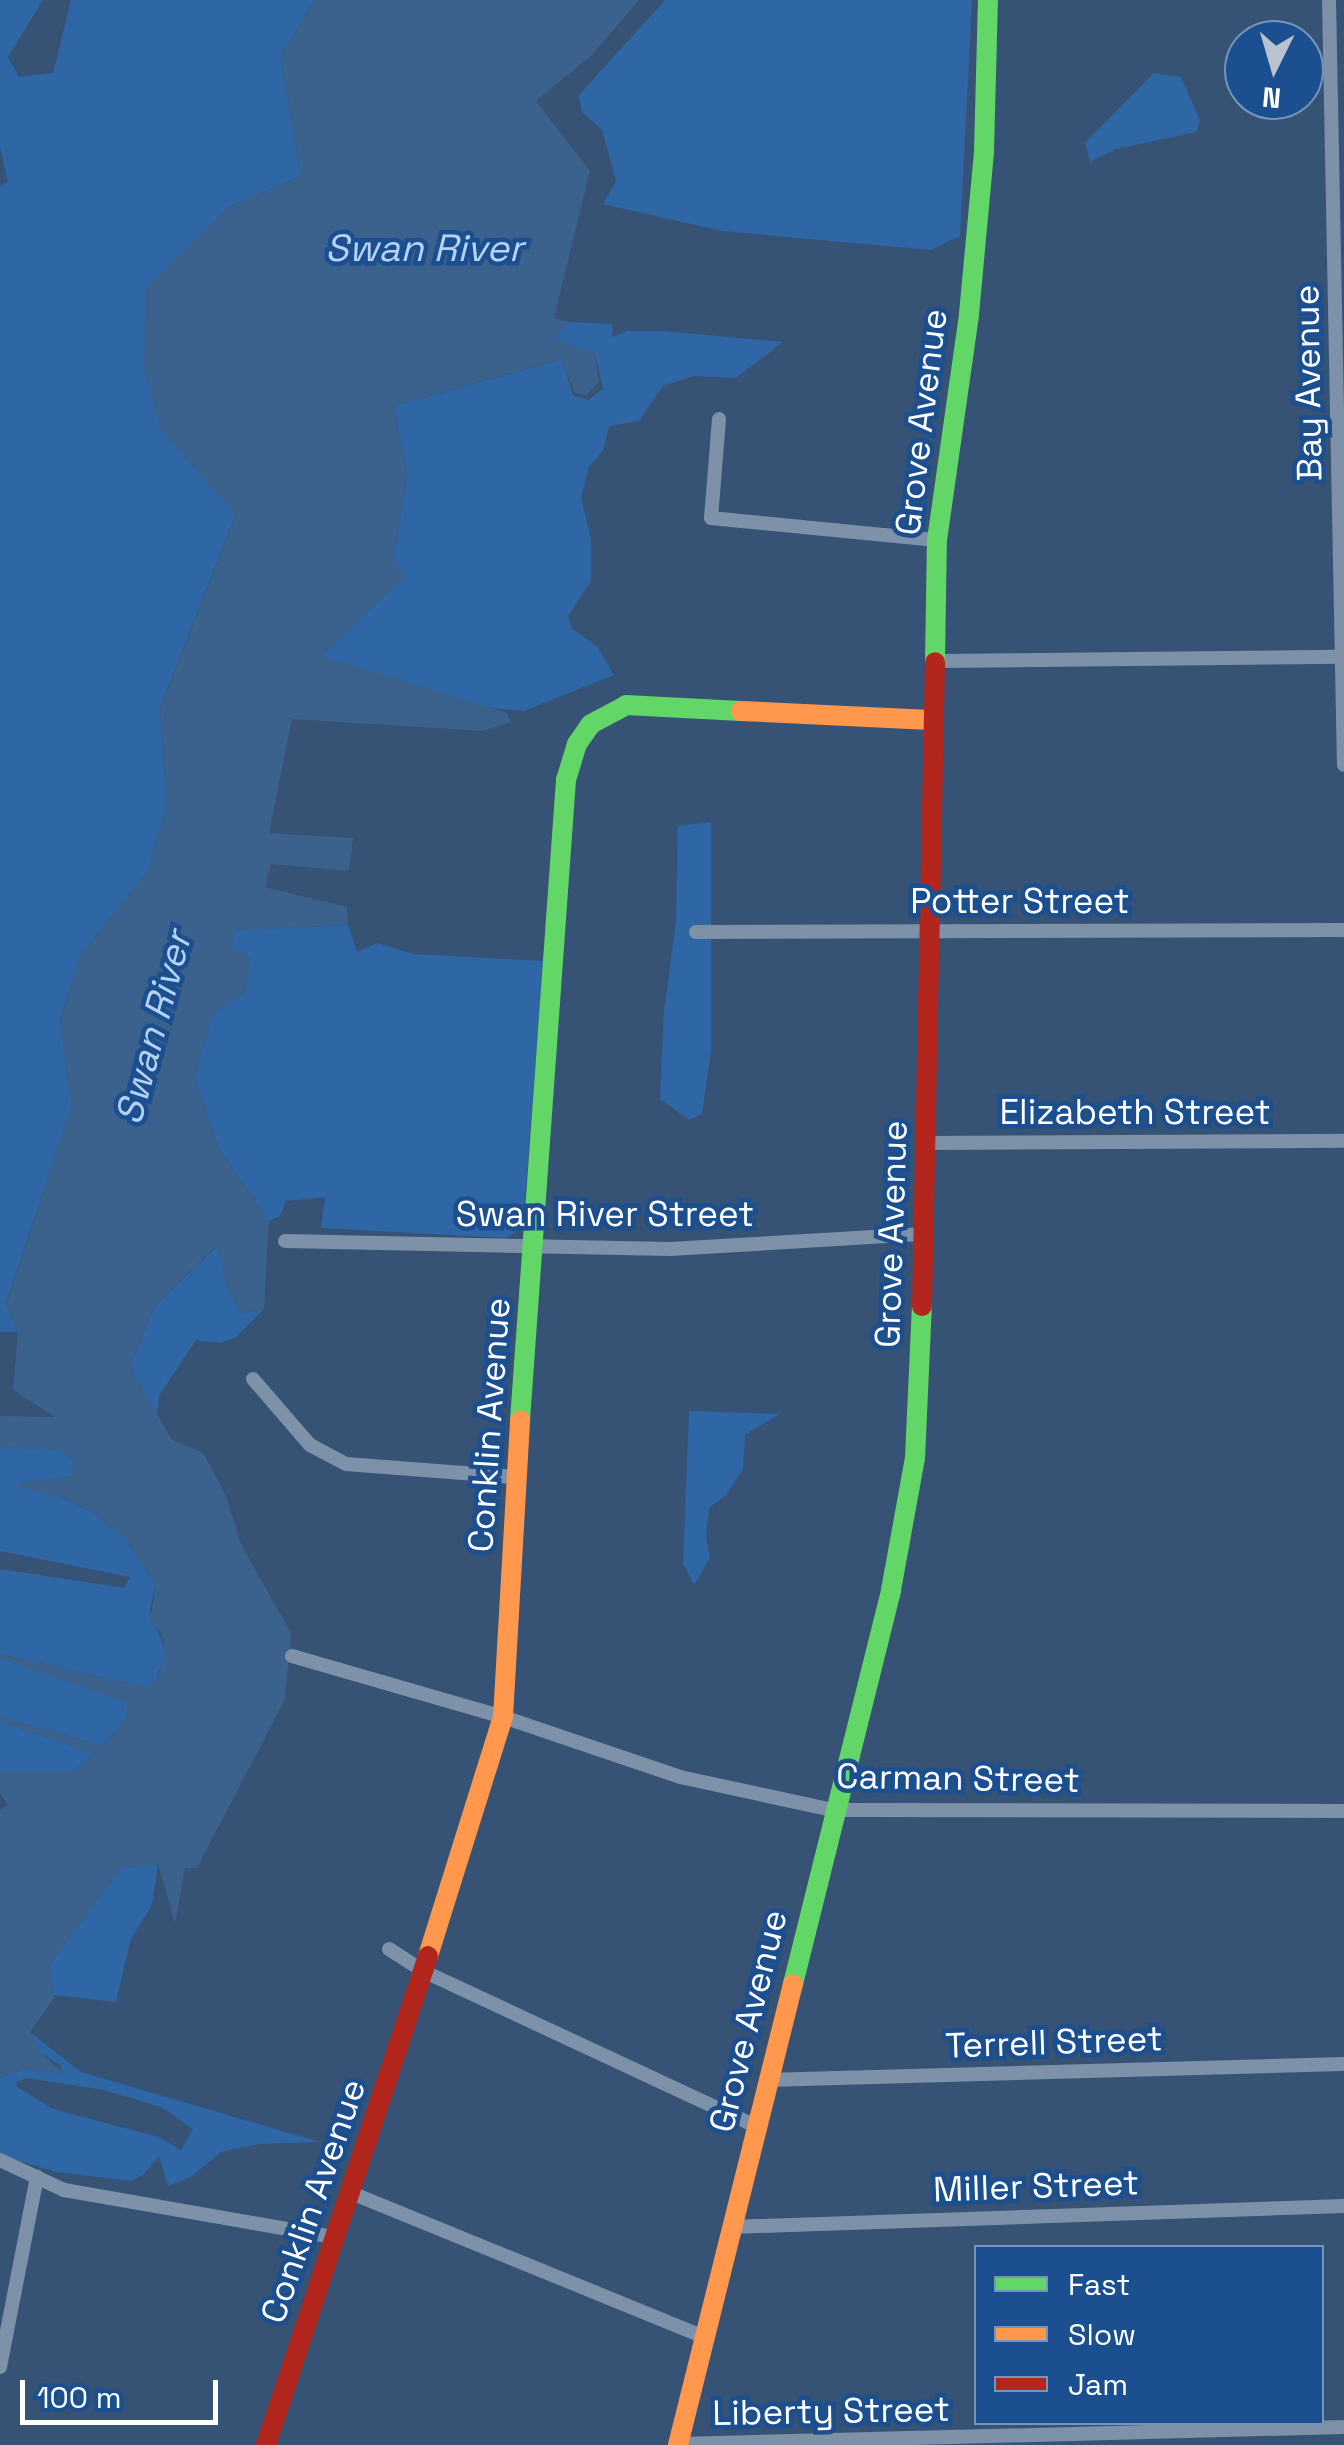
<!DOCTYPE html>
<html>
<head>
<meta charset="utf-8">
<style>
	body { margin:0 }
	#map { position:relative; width:1344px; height:2445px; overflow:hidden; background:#365274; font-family:"Space Grotesk",sans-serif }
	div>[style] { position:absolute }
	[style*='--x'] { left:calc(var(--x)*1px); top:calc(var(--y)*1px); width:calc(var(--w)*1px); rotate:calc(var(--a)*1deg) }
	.green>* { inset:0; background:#2f66a5 }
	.water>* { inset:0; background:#3b618d }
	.street>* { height:14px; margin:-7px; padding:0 7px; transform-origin:7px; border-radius:7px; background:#7d92a8 }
	.fast>* { height:20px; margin:-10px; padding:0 10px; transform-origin:10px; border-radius:10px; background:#63d668 }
	.slow>* { height:20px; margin:-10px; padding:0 10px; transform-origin:10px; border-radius:10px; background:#ff974d }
	.jam>* { height:20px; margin:-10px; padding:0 10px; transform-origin:10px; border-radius:10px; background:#b3261e }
	span { translate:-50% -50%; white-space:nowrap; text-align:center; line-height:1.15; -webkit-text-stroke:9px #1b4f8f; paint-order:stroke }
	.street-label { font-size:35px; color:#fff }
	.water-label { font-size:38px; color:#b5d3f5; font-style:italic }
	.legend { position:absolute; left:974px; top:2245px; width:350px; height:180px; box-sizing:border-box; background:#1b4f8f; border:2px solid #7695bc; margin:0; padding:12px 18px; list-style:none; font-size:30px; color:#fff }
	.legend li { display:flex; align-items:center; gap:20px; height:50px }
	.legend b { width:50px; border:2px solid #7695bc }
	.north { position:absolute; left:1224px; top:20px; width:100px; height:100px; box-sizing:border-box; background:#1b4f8f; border:2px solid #7695bc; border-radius:50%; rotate:185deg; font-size:28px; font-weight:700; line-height:40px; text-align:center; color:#fff }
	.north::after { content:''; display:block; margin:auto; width:35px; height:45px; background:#b9c2ce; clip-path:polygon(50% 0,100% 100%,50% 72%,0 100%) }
	.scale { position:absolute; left:20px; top:2380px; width:198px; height:45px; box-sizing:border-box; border:5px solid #fff; border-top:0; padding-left:12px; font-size:30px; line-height:35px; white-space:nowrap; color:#fff; -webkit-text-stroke:8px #1b4f8f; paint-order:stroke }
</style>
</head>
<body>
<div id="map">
	<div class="green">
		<i style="clip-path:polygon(0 0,43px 0,8px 57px,19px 77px,53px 73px,71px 0,314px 0,281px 57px,301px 176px,227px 208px,161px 430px,236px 514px,160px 708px,167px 805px,148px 871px,81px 954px,60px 1022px,72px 1105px,6px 1304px,18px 1332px,0 1332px,0 186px,8px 182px,0 148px)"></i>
		<i style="clip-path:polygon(665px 0,972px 0,960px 236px,931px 250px,722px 231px,603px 204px,616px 181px,602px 130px,582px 112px,578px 96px)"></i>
		<i style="clip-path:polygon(1154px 73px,1181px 77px,1200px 121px,1196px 132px,1116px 149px,1090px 162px,1085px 143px)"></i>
		<i style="clip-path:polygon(571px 322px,613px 324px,612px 337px,628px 331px,664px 331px,783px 342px,736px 378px,694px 376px,663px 386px,639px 421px,609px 426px,603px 451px,589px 467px,581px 497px,591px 539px,591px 581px,568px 616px,572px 629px,597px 646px,614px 675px,524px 711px,472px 706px,321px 656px,404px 577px,393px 559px,407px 477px,394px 406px,562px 359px,573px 395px,588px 400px,603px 389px,595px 353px,551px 338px)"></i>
		<i style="clip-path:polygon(711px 822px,711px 1052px,702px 1114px,689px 1120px,660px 1099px,664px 1010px,676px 922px,678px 826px)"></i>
		<i style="clip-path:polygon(348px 925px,357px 952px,377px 943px,413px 954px,543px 961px,523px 1227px,507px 1238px,321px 1228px,325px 1197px,286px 1201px,280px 1216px,269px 1221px,219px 1148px,194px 1079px,236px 930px)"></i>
		<i style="clip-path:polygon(218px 1245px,227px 1285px,241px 1313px,264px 1309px,235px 1338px,219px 1343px,196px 1340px,159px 1396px,157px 1415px,130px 1367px,154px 1307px)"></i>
		<i style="clip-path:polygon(689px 1411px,780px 1414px,745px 1435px,743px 1469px,726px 1495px,709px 1508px,706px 1537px,710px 1558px,694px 1585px,683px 1563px)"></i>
		<i style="clip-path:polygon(0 1447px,63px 1450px,74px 1462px,72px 1476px,14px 1485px,58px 1496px,92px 1512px,125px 1538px,156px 1585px,150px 1609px,166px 1652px,156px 1681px,144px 1687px,0 1654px,0 1569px,124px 1588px,130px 1577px,0 1551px)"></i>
		<i style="clip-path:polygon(0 1658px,128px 1702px,127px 1717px,103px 1746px,0 1717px)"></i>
		<i style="clip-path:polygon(0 1721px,95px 1754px,72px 1772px,0 1772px)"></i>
		<i style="clip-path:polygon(158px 1864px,152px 1905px,131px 1939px,116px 2002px,53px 1995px,49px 1965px,121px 1868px)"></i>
		<i style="clip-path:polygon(evenodd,30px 2032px,81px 2072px,320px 2142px,260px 2144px,221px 2152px,191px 2177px,168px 2186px,159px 2156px,143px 2175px,131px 2181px,56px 2172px,0 2155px,0 2078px,23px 2069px,62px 2072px,60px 2065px,41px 2053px,30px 2032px,27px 2078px,104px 2090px,161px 2107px,193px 2129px,181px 2150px,159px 2137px,53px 2109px,17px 2087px,16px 2082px,27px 2078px)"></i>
	</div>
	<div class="water">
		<i style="clip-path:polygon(314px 0,639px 0,592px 55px,536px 101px,590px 171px,554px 318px,571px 322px,552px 338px,595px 353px,599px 382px,586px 395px,575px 393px,561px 359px,394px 406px,407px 477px,393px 559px,405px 577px,322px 656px,507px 713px,511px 722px,483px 731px,292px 719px,269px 833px,353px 838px,349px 871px,271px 864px,265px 887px,347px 907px,348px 925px,236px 930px,232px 948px,251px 957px,245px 993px,213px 1013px,194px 1079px,219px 1148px,269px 1221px,264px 1309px,241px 1313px,227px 1285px,217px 1245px,154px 1307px,130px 1367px,172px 1440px,203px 1453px,226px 1496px,241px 1544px,291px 1633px,285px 1699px,197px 1868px,185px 1868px,175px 1923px,158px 1864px,121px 1868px,49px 1965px,54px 1998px,30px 2032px,41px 2053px,63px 2073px,23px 2069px,0 2078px,0 1810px,8px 1805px,0 1793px,0 1772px,72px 1772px,95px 1754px,0 1721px,0 1717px,103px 1746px,127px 1717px,128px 1703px,0 1658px,0 1654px,144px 1687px,157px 1680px,166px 1652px,161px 1632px,150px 1622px,156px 1585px,125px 1538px,92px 1512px,58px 1496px,11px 1485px,72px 1476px,74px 1462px,63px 1450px,0 1447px,0 1416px,55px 1417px,13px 1390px,18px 1332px,6px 1305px,72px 1105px,60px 1023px,81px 954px,148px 871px,167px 805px,160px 709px,236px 515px,161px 430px,144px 369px,146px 288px,227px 208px,301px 176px,281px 57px)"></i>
	</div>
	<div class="street">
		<i style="--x:1329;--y:0;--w:765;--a:88.88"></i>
		<i style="--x:719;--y:419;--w:99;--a:94.6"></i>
		<i style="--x:711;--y:518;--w:227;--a:5.6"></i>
		<i style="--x:935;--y:661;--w:407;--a:-0.6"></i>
		<i style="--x:696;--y:932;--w:648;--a:-0.18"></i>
		<i style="--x:927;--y:1143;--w:417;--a:-0.3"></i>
		<i style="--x:285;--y:1241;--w:385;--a:1.2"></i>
		<i style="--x:670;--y:1249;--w:255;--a:-3.4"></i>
		<i style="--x:253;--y:1379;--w:87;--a:49.2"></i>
		<i style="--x:310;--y:1445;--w:41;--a:27.8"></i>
		<i style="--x:346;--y:1464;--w:169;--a:4.4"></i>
		<i style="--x:292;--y:1656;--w:220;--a:16.1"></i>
		<i style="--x:503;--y:1717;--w:187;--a:18.7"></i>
		<i style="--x:680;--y:1777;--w:157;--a:12.2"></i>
		<i style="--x:833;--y:1810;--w:511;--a:0.11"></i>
		<i style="--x:389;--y:1949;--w:40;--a:32.9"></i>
		<i style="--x:423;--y:1971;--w:369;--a:25"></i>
		<i style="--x:766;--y:2080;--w:578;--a:-1.59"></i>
		<i style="--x:0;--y:2160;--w:71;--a:25.1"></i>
		<i style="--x:64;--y:2190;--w:274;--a:9.9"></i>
		<i style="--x:349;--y:2192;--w:381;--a:22.2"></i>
		<i style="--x:730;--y:2227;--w:614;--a:-1.96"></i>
		<i style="--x:0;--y:2367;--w:194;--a:-79"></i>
		<i style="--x:678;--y:2444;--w:666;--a:-1.46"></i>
	</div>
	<div class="fast">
		<i style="--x:935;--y:662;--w:122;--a:-89.1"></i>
		<i style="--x:937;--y:540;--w:228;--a:-81.9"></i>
		<i style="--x:969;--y:314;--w:164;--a:-84.7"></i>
		<i style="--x:984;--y:151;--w:151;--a:-88.5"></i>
		<i style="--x:520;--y:1420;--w:642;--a:-85.89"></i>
		<i style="--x:566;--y:780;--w:38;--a:-73"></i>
		<i style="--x:577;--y:744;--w:24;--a:-55"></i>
		<i style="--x:591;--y:724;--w:40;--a:-28"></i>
		<i style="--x:626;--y:705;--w:115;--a:3"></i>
		<i style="--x:793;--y:1984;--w:406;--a:-76"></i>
		<i style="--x:891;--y:1590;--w:134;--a:-79.7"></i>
		<i style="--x:915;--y:1458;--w:152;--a:-87.4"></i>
	</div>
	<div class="slow">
		<i style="--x:741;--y:711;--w:190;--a:2.7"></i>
		<i style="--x:428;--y:1956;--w:250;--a:-72.6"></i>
		<i style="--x:503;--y:1717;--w:297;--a:-86.7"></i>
		<i style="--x:678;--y:2445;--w:475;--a:-76"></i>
	</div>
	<div class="jam">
		<i style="--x:922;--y:1306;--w:644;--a:-88.84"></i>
		<i style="--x:266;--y:2445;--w:515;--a:-71.67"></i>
	</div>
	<div class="street-label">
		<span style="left:1308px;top:383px;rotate:-91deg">Bay Avenue</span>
		<span style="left:921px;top:422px;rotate:-83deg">Grove Avenue</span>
		<span style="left:1020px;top:901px">Potter Street</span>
		<span style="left:1135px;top:1112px">Elizabeth Street</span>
		<span style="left:605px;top:1214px">Swan River Street</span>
		<span style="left:891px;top:1234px;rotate:-88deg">Grove Avenue</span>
		<span style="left:489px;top:1425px;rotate:-86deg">Conklin Avenue</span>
		<span style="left:958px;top:1778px;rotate:1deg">Carman Street</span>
		<span style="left:748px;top:2021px;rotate:-76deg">Grove Avenue</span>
		<span style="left:1054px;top:2042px;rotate:-2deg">Terrell Street</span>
		<span style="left:1036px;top:2186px;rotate:-2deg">Miller Street</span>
		<span style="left:313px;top:2201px;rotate:-71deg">Conklin Avenue</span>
		<span style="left:831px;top:2411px;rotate:-1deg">Liberty Street</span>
	</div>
	<div class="water-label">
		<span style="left:424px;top:249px">Swan River</span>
		<span style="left:154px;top:1028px;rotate:-75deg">Swan River</span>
	</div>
	<ul class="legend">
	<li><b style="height:12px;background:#63d668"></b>Fast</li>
	<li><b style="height:12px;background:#ff974d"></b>Slow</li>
	<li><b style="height:12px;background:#b3261e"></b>Jam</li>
	</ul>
	<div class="north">N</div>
	<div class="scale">100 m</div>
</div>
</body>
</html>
